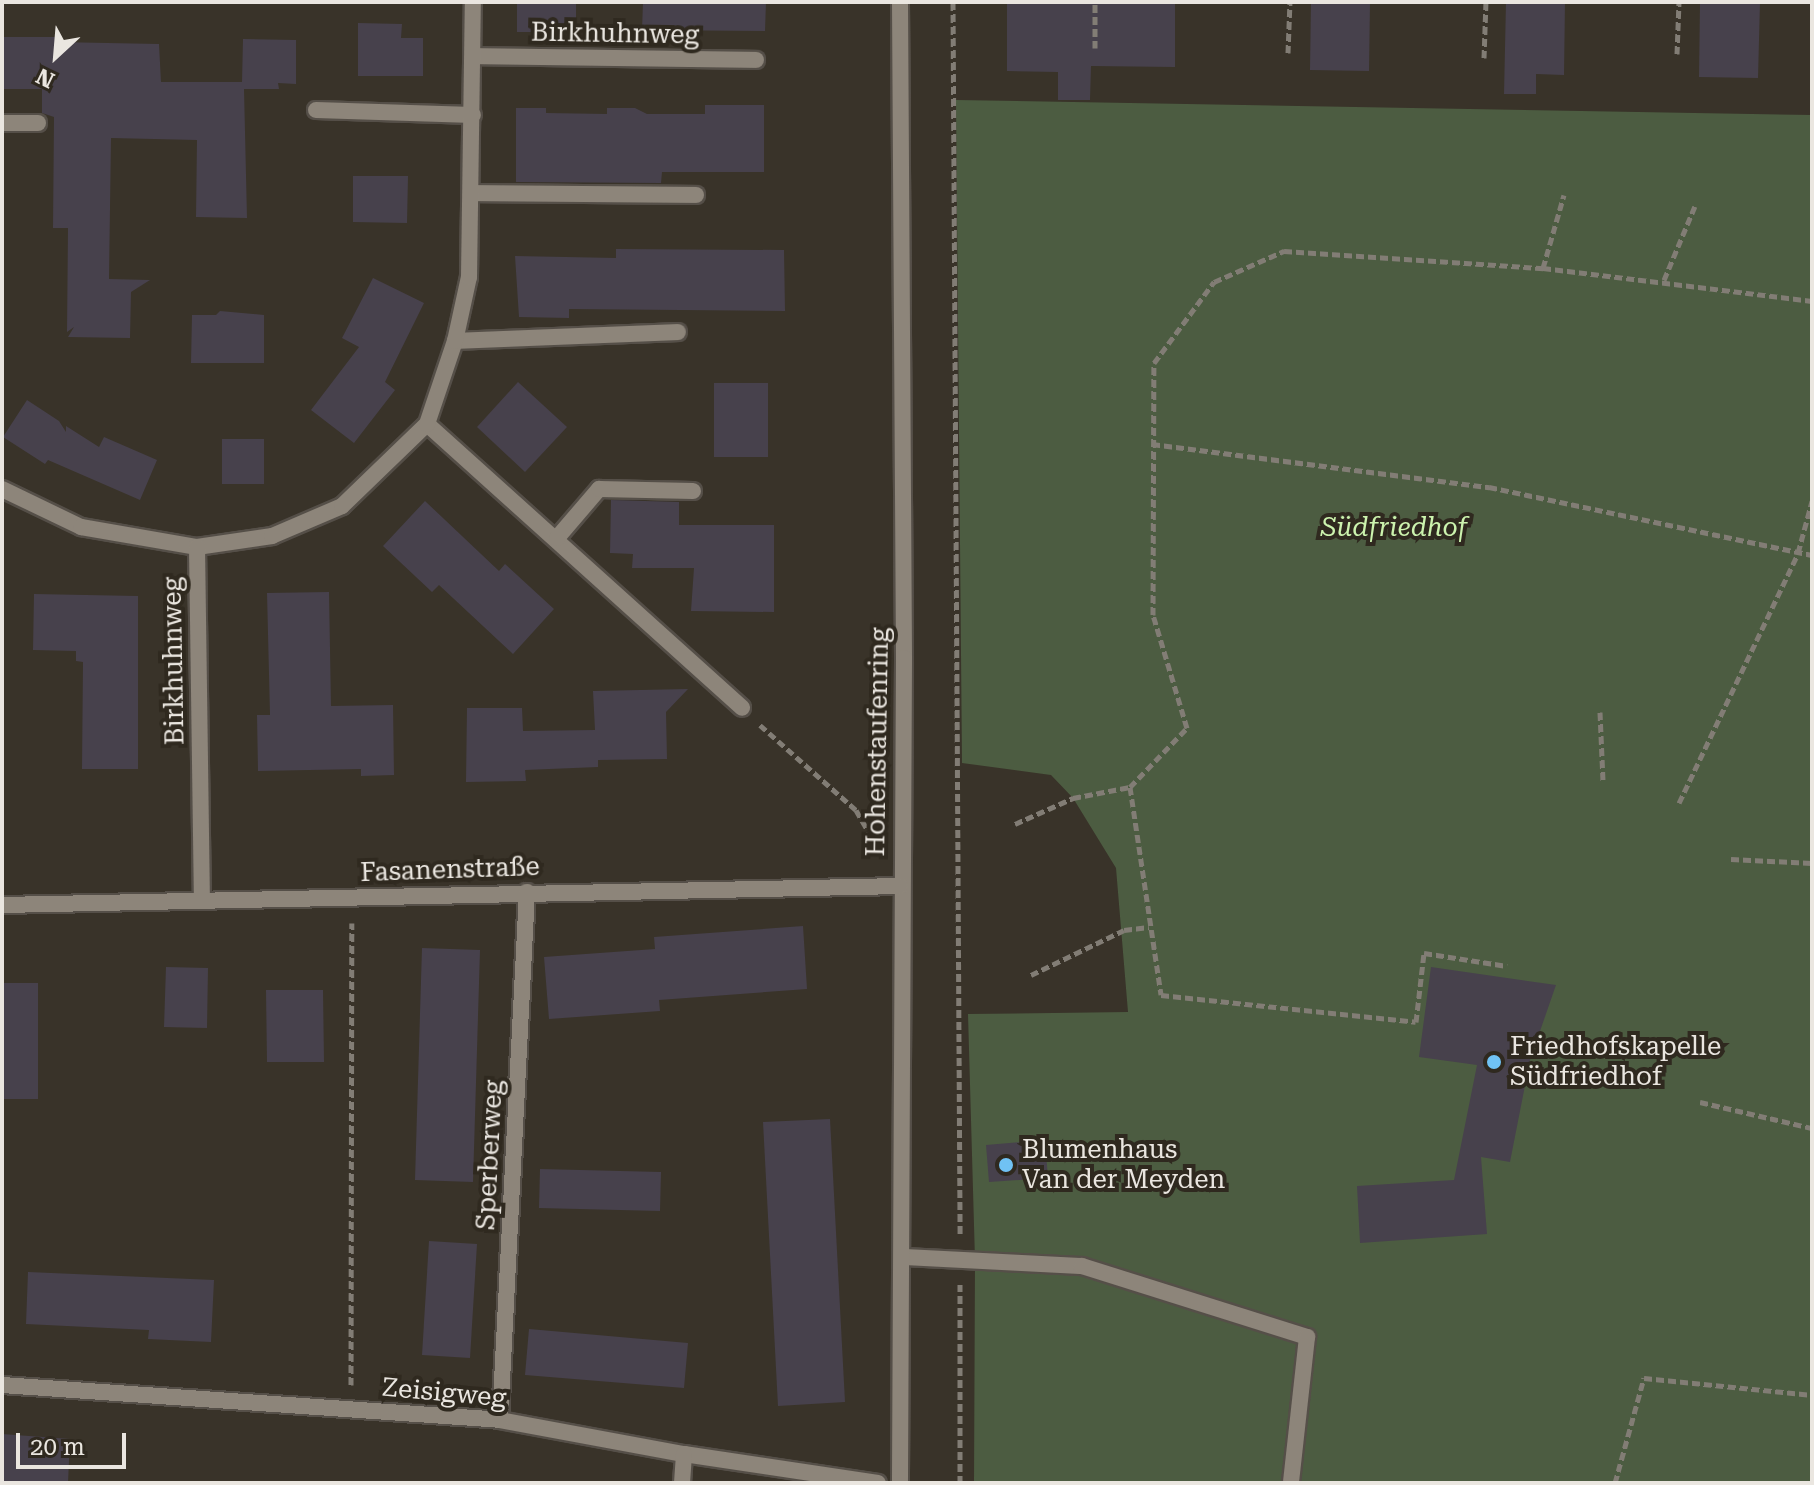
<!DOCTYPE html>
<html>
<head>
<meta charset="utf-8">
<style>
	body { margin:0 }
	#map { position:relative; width:1814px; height:1485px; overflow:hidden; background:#393329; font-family:"Roboto Serif",serif }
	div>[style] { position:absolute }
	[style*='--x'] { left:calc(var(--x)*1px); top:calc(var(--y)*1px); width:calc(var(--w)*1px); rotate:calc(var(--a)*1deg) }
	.green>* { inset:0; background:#4c5c41 }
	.building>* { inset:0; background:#47414c }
	.path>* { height:5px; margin-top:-2.5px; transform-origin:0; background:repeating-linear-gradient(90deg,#827d75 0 8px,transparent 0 12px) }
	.roads { filter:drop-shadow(2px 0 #554f48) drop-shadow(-2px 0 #554f48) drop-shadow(0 2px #554f48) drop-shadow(0 -2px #554f48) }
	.lane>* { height:16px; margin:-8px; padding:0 8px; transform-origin:8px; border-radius:8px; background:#8d857a }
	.street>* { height:16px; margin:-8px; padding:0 8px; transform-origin:8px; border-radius:8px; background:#8d857a }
	.dots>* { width:22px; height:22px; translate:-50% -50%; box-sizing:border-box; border:4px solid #2f291f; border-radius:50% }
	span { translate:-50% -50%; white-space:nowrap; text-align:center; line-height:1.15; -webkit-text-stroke:8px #2f291f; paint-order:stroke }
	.street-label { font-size:26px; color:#eae6e0 }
	.park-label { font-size:26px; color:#ccf3ae; font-style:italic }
	.poi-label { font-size:26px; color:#eae6e0 }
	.left { translate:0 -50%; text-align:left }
	.frame { position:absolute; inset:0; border:4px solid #eae6e0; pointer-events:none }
	.north { position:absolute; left:16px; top:16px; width:80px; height:80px; -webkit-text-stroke:6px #2f291f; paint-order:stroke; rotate:206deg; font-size:22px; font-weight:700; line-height:32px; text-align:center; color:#eae6e0 }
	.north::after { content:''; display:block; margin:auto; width:28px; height:36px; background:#eae6e0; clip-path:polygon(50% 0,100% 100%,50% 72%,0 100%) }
	.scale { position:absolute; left:16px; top:1433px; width:110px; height:36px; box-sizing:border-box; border:4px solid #eae6e0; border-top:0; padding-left:10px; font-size:24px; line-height:28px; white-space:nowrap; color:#eae6e0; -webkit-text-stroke:6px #2f291f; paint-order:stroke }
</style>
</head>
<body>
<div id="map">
	<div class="green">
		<i style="clip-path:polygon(956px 100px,1812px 115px,1812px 1483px,974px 1483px,975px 1260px,968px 1014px,1128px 1012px,1116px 868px,1073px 798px,1051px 775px,962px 763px)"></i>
	</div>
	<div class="building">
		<i style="clip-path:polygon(517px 2px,576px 2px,576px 32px,517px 32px)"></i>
		<i style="clip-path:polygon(643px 2px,766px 2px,765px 31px,642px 30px)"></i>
		<i style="clip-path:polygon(1007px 2px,1175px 2px,1175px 67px,1091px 66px,1090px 100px,1058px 100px,1058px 72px,1007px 71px)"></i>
		<i style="clip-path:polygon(1311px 2px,1370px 2px,1369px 71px,1310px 70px)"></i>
		<i style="clip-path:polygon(1506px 2px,1565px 2px,1564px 75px,1536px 74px,1536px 94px,1504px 94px)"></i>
		<i style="clip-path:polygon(1700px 2px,1760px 2px,1758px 78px,1699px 77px)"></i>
		<i style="clip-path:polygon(358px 23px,402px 24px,401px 38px,423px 38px,423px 76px,358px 76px)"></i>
		<i style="clip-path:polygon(2px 37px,56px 37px,56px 42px,159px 44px,161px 82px,242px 82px,243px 39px,296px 40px,296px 84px,278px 83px,279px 89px,244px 89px,247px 218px,196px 217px,197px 140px,111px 138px,109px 279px,150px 280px,131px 292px,130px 338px,68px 337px,74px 327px,67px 332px,68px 228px,53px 228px,54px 117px,42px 113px,42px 89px,2px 89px)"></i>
		<i style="clip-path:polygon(705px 105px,764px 105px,764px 172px,662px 172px,661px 183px,516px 182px,516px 108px,546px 108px,546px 113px,607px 114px,607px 108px,635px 108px,647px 114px,705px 114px)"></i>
		<i style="clip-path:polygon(353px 176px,408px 176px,407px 223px,353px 222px)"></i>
		<i style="clip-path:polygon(616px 249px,784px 250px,785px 311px,569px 309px,569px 318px,519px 317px,515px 256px,616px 258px)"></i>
		<i style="clip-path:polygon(373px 278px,424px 303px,385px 382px,395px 390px,354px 443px,311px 410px,359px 347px,342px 338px)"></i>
		<i style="clip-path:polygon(220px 311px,264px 315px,264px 363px,191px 363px,192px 315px,216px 315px)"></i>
		<i style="clip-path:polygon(518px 382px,567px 427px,525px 472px,477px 427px)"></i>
		<i style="clip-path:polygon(714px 383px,768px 383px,768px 457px,714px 457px)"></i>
		<i style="clip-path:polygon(27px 400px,59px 421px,66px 432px,66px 426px,99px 447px,104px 437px,157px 460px,140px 500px,48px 460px,45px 464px,3px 437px)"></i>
		<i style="clip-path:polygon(222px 439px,264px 439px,264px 484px,222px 484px)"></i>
		<i style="clip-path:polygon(611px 500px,679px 502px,679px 525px,774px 525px,774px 612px,691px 611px,694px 568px,632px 568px,633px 554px,610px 553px)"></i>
		<i style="clip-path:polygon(425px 501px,499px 571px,505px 564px,554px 609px,513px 654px,439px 585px,432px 592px,383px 546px)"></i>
		<i style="clip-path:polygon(329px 592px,331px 706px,393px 705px,394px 775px,361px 776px,361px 769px,258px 771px,257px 715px,270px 715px,267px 593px)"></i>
		<i style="clip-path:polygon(34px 594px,138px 596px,138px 769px,82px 769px,83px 662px,76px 661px,76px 651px,33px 650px)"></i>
		<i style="clip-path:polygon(688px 689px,666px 712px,667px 759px,598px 760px,598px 767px,525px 770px,526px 781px,466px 782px,467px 708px,522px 708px,523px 731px,595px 730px,593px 691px)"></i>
		<i style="clip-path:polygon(803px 926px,807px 989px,659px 1000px,660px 1011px,549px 1019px,544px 957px,655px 949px,654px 937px)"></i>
		<i style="clip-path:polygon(422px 948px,480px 950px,473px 1182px,415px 1180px)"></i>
		<i style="clip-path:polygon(166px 967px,208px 968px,207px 1028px,164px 1027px)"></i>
		<i style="clip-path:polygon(1431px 967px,1556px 985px,1530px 1060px,1510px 1162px,1481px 1157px,1487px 1234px,1360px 1243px,1357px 1186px,1454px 1180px,1477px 1065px,1419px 1057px)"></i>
		<i style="clip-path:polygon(2px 983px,38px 983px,38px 1099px,2px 1099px)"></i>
		<i style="clip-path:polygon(266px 990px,323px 990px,324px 1062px,267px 1062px)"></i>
		<i style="clip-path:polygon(830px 1119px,845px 1402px,778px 1406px,763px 1122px)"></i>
		<i style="clip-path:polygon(1045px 1140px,1048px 1178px,989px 1182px,986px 1145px)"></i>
		<i style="clip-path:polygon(540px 1169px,661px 1172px,660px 1211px,539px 1208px)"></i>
		<i style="clip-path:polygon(429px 1241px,477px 1244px,470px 1358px,422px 1355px)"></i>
		<i style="clip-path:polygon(28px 1272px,214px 1280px,211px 1342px,148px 1339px,149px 1330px,26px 1324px)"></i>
		<i style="clip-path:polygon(529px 1329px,688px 1343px,684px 1388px,525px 1375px)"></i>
		<i style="clip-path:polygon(2px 1434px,70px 1439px,68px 1483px,2px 1483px)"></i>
	</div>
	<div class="path">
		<i style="--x:953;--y:2;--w:1232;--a:89.67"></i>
		<i style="--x:1095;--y:48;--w:46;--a:-90"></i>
		<i style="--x:1288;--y:53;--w:51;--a:-87.8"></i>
		<i style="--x:1677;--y:54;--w:52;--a:-87.8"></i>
		<i style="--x:1484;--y:58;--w:56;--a:-88"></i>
		<i style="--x:1543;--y:268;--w:76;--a:-74"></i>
		<i style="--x:1664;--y:280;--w:80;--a:-67.3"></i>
		<i style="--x:1152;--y:444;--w:340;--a:7.3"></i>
		<i style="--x:1489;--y:487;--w:330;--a:11.9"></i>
		<i style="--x:1600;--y:712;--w:69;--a:87.5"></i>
		<i style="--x:760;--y:725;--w:128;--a:41.5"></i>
		<i style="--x:856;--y:810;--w:38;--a:60"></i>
		<i style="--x:1130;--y:787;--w:210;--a:81.5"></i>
		<i style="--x:1161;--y:995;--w:256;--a:6"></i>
		<i style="--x:1416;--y:1022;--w:69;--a:-83.4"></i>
		<i style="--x:1424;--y:953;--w:84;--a:8.9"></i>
		<i style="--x:1679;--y:803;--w:277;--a:-64.5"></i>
		<i style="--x:1798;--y:553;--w:54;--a:-74.9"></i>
		<i style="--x:1015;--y:824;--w:64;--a:-24.1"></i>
		<i style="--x:1073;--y:798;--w:58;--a:-10.9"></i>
		<i style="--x:1130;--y:787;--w:82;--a:-46"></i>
		<i style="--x:1187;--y:728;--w:118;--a:-106.7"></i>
		<i style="--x:1153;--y:615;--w:252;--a:-89.8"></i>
		<i style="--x:1154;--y:363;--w:101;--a:-53.5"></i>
		<i style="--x:1214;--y:282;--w:77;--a:-23.9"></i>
		<i style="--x:1284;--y:251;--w:260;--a:3.8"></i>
		<i style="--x:1543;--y:268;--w:271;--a:7"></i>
		<i style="--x:1731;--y:859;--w:81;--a:2.8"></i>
		<i style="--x:1031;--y:975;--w:103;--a:-25.8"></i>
		<i style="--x:1124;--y:930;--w:25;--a:-7"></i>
		<i style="--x:1700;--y:1102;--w:115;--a:13.1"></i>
		<i style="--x:960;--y:1284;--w:199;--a:90"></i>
		<i style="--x:351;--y:1385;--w:462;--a:-89.9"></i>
		<i style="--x:1615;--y:1483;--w:109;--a:-74.6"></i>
		<i style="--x:1644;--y:1378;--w:169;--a:5.8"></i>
	</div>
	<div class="roads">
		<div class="lane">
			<i style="--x:903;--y:1257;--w:179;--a:2.9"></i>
			<i style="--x:1082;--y:1266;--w:236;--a:17.5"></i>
			<i style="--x:1307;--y:1337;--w:145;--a:96.3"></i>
		</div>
		<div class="street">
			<i style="--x:900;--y:2;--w:656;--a:89.65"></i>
			<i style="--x:904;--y:658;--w:825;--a:90.28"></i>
			<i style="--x:474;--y:56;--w:282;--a:0.8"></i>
			<i style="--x:316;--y:110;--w:157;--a:1.8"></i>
			<i style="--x:2;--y:123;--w:36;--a:0"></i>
			<i style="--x:471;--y:193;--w:225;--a:0.5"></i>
			<i style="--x:455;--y:341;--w:223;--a:-2.3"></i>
			<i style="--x:427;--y:424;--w:424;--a:42"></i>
			<i style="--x:2;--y:489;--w:88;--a:25.7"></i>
			<i style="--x:81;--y:527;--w:118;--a:9.8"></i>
			<i style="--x:197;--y:547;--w:76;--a:-8.3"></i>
			<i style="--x:272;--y:536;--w:76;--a:-23.2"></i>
			<i style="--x:342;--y:506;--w:118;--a:-44"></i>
			<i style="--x:427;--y:424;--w:88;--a:-71.4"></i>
			<i style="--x:455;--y:341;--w:66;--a:-77.7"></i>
			<i style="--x:469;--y:277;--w:275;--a:-89.2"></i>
			<i style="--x:557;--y:538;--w:65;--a:-49.4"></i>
			<i style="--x:599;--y:489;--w:94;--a:1.2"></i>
			<i style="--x:197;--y:547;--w:354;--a:89.2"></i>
			<i style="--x:2;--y:905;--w:898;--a:-1.21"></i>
			<i style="--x:2;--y:1385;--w:499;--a:4"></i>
			<i style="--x:500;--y:1420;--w:187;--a:10.5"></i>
			<i style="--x:684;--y:1454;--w:196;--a:8.5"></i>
			<i style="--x:500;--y:1420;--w:529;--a:-87.07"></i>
			<i style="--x:682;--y:1483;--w:29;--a:-86"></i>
		</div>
	</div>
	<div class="dots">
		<i style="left:1494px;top:1062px;background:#70c2f4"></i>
		<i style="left:1006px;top:1165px;background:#70c2f4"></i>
	</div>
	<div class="street-label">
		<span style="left:615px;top:34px;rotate:1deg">Birkhuhnweg</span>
		<span style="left:174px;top:661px;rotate:-91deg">Birkhuhnweg</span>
		<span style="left:878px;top:742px;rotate:-89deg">Hohenstaufenring</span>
		<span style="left:450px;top:870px;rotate:-2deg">Fasanenstraße</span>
		<span style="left:490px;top:1155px;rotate:-87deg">Sperberweg</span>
		<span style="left:444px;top:1393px;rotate:5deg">Zeisigweg</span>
	</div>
	<div class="park-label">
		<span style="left:1394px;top:528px">Südfriedhof</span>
	</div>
	<div class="poi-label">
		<span class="left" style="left:1510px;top:1062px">Friedhofskapelle<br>Südfriedhof</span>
		<span class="left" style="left:1022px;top:1165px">Blumenhaus<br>Van der Meyden</span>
	</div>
	<div class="frame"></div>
	<div class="north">N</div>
	<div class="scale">20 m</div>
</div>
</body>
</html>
